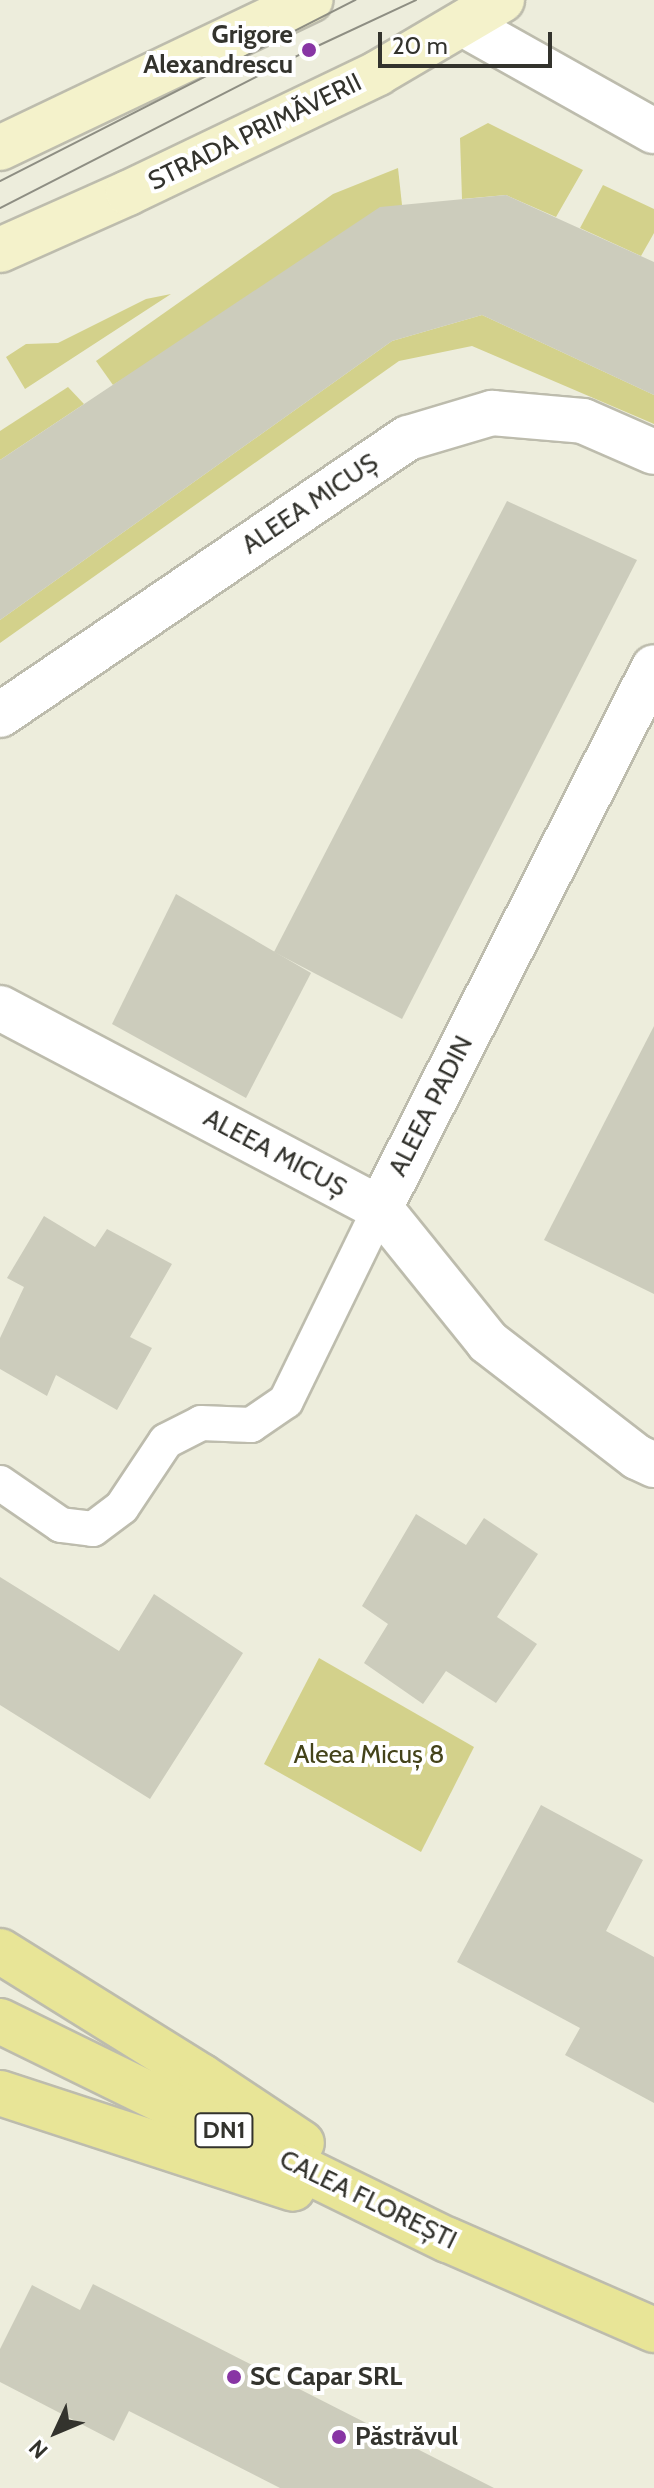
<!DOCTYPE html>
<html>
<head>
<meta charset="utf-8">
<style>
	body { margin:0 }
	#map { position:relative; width:654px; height:2488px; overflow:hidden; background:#ededdc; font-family:Cabin,sans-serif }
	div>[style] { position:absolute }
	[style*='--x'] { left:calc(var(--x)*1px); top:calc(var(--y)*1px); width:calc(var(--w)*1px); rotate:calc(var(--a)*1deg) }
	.green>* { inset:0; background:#d3d18b }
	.building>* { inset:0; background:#ccccbc }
	.roads { filter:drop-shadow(2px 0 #bdbcad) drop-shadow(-2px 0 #bdbcad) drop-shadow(0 2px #bdbcad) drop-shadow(0 -2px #bdbcad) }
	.lane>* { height:34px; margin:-17px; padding:0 17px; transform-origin:17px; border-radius:17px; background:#fff }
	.street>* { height:44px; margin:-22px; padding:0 22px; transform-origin:22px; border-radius:22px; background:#fff }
	.secondary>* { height:44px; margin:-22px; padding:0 22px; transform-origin:22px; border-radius:22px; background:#f4f2cb }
	.primary>* { height:44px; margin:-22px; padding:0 22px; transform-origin:22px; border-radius:22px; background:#e8e597 }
	.tram>* { height:2px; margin:-1px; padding:0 1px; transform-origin:1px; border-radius:1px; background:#8e8e83 }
	.dots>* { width:22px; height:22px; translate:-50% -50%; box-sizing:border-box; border:4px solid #fff; border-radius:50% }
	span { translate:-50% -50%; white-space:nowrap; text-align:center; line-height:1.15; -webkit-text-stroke:8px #fff; paint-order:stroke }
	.shield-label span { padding:2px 6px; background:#fff; border:2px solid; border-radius:6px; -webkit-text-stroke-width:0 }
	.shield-label { font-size:24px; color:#33332d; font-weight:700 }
	.poi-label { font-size:26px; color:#33332d; font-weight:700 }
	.right { translate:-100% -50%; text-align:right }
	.left { translate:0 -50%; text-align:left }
	.street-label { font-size:26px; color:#33332d }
	.park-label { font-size:26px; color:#44431a }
	.north { position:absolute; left:16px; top:2392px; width:80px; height:80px; -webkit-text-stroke:6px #fff; paint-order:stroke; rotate:226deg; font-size:22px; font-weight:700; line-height:32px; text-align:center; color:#33332d }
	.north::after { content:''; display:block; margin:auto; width:28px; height:36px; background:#33332d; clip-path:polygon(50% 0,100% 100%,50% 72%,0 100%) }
	.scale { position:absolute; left:378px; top:32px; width:174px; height:36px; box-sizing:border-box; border:4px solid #33332d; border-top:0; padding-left:10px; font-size:24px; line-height:28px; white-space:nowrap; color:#33332d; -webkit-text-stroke:6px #fff; paint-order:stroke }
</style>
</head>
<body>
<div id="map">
	<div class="green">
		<i style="clip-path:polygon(488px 123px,583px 170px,556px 217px,506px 195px,462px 199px,460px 138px)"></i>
		<i style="clip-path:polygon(398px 168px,402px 205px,113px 385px,96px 361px,333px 194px)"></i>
		<i style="clip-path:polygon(603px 185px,654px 209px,654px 233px,641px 256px,580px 228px)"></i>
		<i style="clip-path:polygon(171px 294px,25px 389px,6px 357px,26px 344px,58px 343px,146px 299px)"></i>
		<i style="clip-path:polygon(482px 315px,654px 395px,654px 424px,472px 346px,399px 361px,0 643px,0 620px,392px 341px)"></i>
		<i style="clip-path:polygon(68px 387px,84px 404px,0 460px,0 431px)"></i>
		<i style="clip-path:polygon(319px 1658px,474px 1747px,421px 1852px,264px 1764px)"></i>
	</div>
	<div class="building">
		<i style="clip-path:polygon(506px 195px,654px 262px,654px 395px,482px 315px,392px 341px,0 620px,0 460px,380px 207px)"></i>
		<i style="clip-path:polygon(507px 501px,637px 560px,402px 1019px,274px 952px)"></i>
		<i style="clip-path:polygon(176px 894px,311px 973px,246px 1098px,112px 1024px)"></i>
		<i style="clip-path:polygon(654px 1026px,654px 1294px,544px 1240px)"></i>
		<i style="clip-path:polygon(44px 1216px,95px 1247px,107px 1229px,172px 1264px,130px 1337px,152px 1348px,117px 1410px,56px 1375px,47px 1396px,0 1369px,0 1338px,24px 1287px,7px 1278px)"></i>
		<i style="clip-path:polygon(416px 1514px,466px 1545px,484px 1518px,538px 1554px,497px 1617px,537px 1644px,496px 1703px,446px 1671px,423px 1704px,364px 1663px,388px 1624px,362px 1606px)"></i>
		<i style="clip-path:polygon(0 1577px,119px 1651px,154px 1594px,243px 1653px,150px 1799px,0 1705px)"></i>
		<i style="clip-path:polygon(541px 1805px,643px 1860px,606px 1931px,654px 1957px,654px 2103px,565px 2055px,580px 2028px,457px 1962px)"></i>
		<i style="clip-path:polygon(93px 2284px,494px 2488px,280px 2488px,129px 2411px,114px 2441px,0 2382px,0 2349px,32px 2285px,80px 2310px)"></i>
	</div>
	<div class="roads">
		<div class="lane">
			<i style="--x:0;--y:1483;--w:74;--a:34.5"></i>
			<i style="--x:61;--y:1525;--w:32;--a:7"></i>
			<i style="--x:93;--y:1529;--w:36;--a:-37"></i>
			<i style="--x:122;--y:1507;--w:79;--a:-56.3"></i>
			<i style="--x:166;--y:1441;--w:39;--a:-27"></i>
			<i style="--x:201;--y:1423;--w:50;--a:2.3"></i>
			<i style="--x:251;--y:1425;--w:42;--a:-34.4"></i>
			<i style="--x:286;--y:1401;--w:215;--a:-64"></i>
		</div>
		<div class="street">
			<i style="--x:463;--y:24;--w:219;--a:29.3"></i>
			<i style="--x:0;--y:715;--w:493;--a:-34.2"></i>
			<i style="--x:408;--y:438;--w:88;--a:-16.6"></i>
			<i style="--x:492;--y:413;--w:91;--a:5"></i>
			<i style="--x:583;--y:421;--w:77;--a:23.6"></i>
			<i style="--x:0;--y:1008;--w:429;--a:27.8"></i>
			<i style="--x:380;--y:1208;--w:172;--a:51.1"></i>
			<i style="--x:488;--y:1342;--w:188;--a:37.7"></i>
			<i style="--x:637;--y:1457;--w:19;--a:25"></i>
			<i style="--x:380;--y:1208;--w:606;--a:-63.14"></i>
		</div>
		<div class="secondary">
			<i style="--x:0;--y:148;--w:344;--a:-25.5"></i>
			<i style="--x:0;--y:250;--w:140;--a:-24"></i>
			<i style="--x:128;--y:193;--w:277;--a:-25.6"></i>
			<i style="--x:378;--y:73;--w:144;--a:-30.5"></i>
		</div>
		<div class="primary">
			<i style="--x:0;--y:1951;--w:237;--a:31.9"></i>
			<i style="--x:201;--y:2076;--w:121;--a:33.6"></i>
			<i style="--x:0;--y:2021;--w:499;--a:26.1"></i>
			<i style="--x:448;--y:2240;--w:225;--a:23.6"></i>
			<i style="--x:0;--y:2093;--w:308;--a:18.1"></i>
		</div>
	</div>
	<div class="tram">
		<i style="--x:0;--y:181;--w:399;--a:-27"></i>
		<i style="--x:0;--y:208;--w:347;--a:-27.1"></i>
		<i style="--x:309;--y:50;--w:118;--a:-25"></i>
	</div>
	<div class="dots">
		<i style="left:309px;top:50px;background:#8835a4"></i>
		<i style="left:234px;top:2377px;background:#8835a4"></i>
		<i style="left:339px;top:2437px;background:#8835a4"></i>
	</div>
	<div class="shield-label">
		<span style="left:224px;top:2130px">DN1</span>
	</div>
	<div class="poi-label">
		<span class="right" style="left:293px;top:50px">Grigore<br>Alexandrescu</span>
		<span class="left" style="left:250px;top:2377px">SC Capar SRL</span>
		<span class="left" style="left:355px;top:2437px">Păstrăvul</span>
	</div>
	<div class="street-label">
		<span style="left:255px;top:132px;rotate:-26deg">STRADA PRIMĂVERII</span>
		<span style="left:310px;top:504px;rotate:-34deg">ALEEA MICUȘ</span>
		<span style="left:431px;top:1106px;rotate:-63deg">ALEEA PADIN</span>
		<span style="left:275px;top:1153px;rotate:28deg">ALEEA MICUȘ</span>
		<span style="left:368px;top:2200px;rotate:26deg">CALEA FLOREȘTI</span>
	</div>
	<div class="park-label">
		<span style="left:369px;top:1755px">Aleea Micuș 8</span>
	</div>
	<div class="north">N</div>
	<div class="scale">20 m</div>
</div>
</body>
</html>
